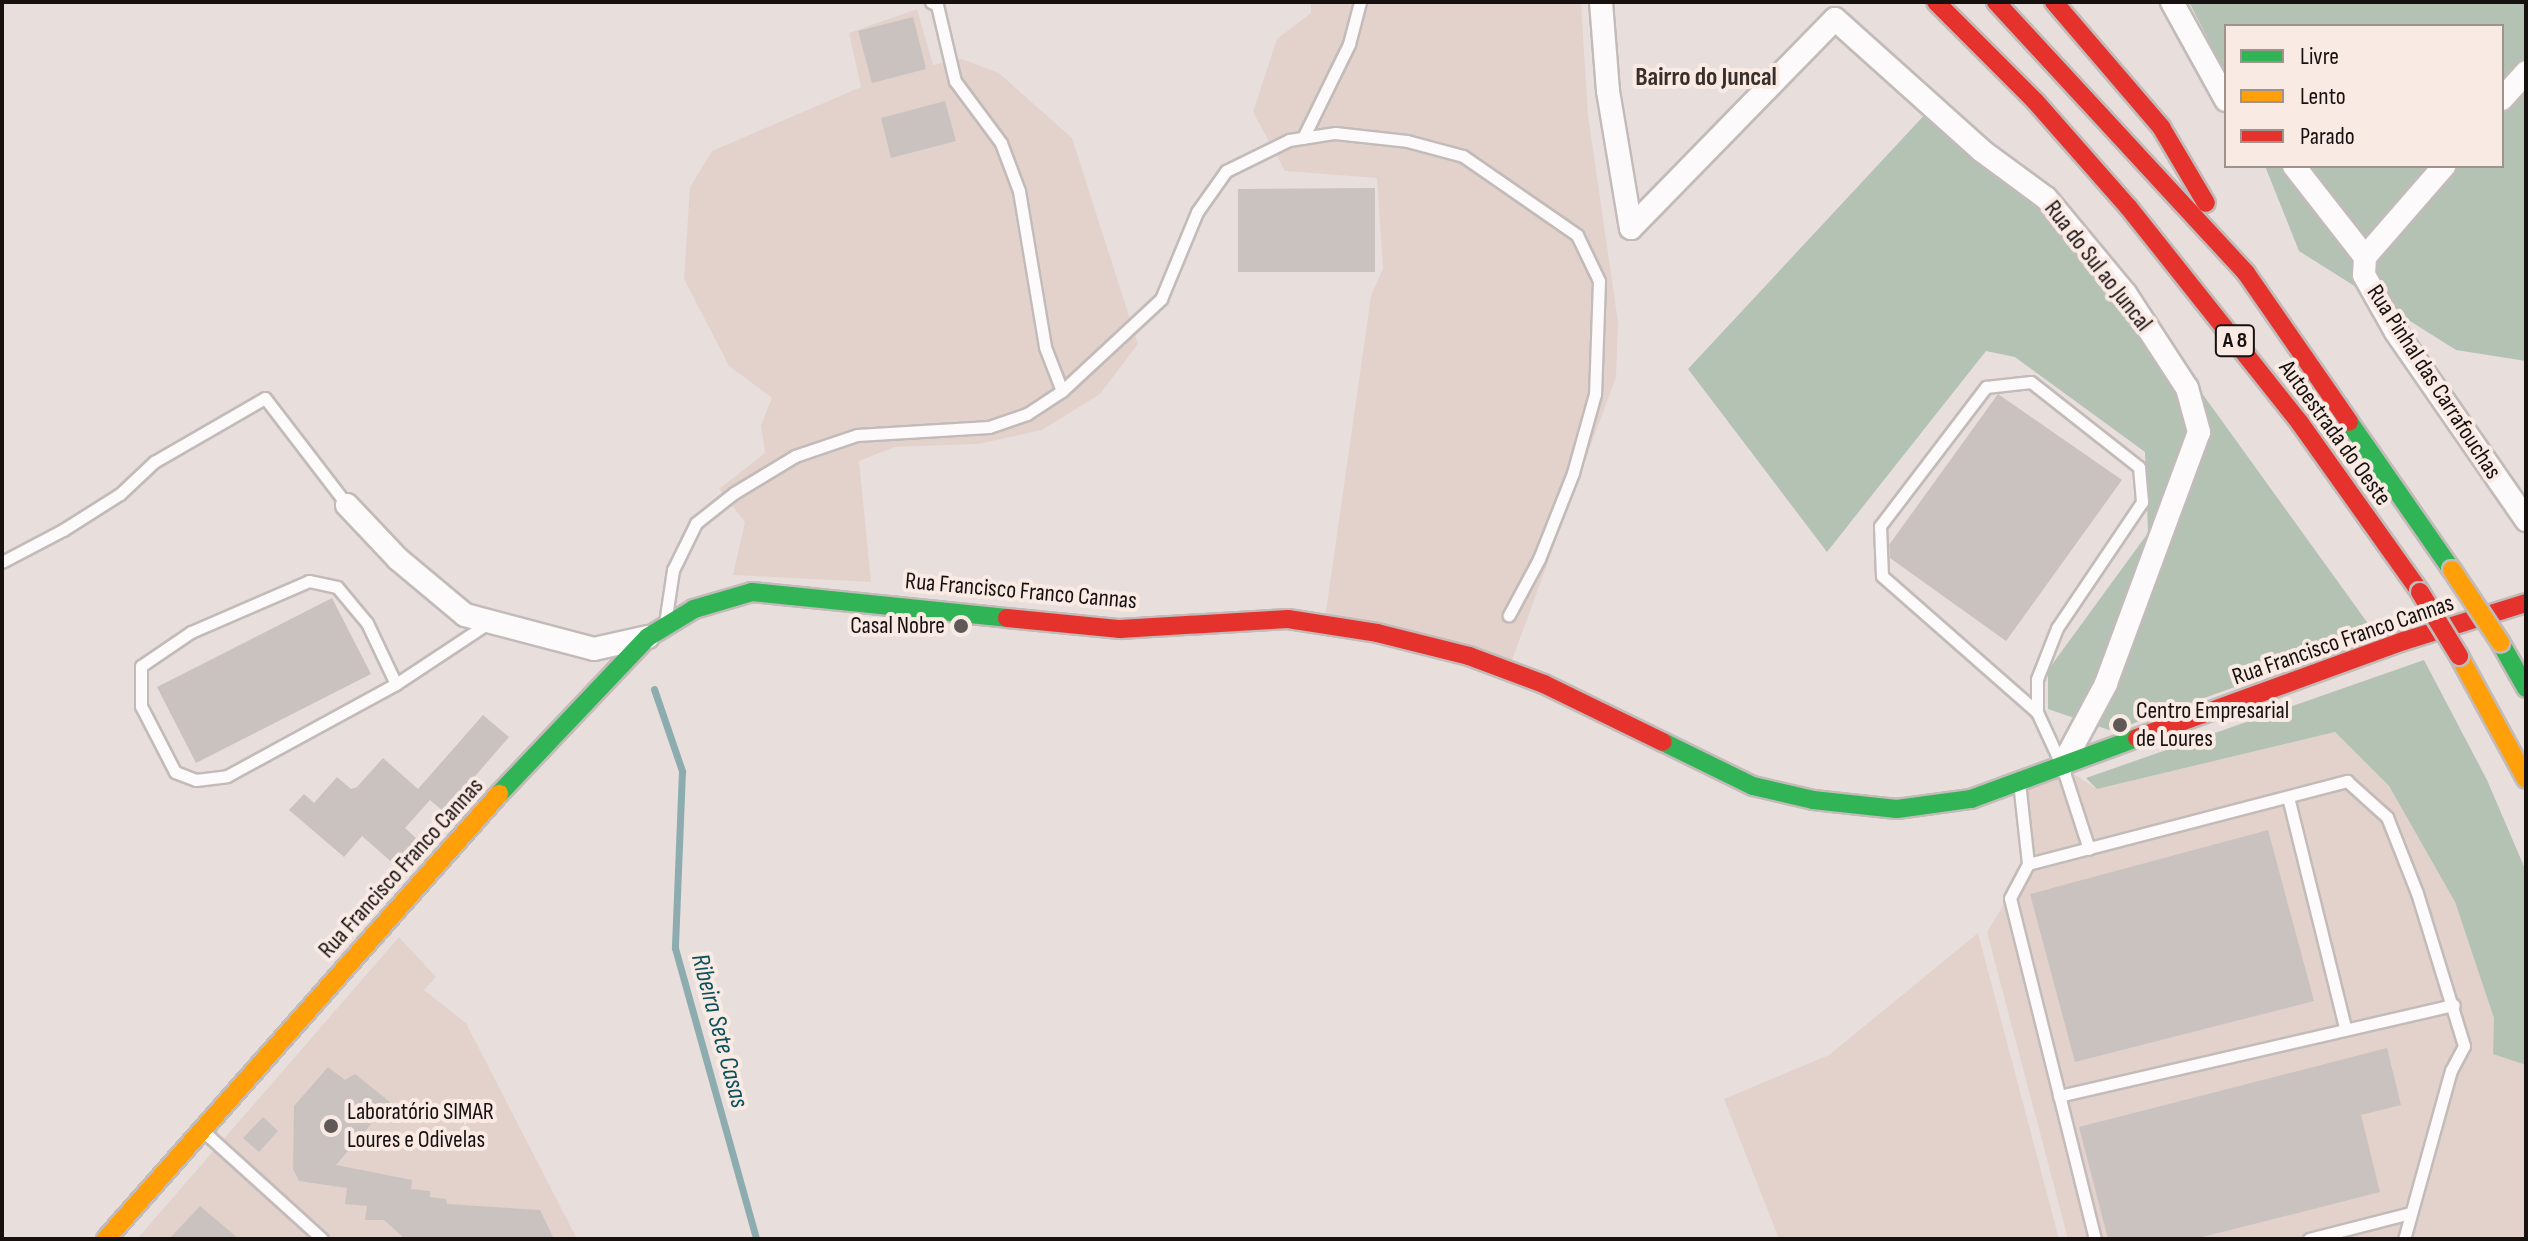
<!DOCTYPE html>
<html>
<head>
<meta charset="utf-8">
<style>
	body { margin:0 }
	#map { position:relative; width:2528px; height:1241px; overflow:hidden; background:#e8dfdc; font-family:"Sofia Sans Condensed",sans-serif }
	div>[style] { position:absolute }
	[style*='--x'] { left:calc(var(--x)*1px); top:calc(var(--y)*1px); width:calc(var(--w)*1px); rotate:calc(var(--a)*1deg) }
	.built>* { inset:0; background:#e3d2cb }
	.forest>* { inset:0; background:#b4c2b3 }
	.stream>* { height:7px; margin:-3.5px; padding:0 3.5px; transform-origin:3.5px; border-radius:3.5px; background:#8dacb0 }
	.building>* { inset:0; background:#c9c2bf }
	.roads { filter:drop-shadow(2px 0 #c2bbb9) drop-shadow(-2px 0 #c2bbb9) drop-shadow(0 2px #c2bbb9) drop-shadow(0 -2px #c2bbb9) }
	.lane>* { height:11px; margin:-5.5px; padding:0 5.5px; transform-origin:5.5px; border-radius:5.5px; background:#fcfafa }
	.street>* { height:22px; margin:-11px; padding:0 11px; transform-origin:11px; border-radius:11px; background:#fcfafa }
	.fast>* { height:18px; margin:-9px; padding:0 9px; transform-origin:9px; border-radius:9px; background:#30b455 }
	.slow>* { height:18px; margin:-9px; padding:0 9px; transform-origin:9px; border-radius:9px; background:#ff9f0a }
	.jam>* { height:18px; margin:-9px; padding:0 9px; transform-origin:9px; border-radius:9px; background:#e5322d }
	.bridges { filter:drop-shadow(2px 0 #c2bbb9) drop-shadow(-2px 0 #c2bbb9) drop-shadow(0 2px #c2bbb9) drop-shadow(0 -2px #c2bbb9) }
	.slow-bridge>* { height:18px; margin:-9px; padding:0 9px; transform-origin:9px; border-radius:9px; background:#ff9f0a }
	.jam-bridge>* { height:18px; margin:-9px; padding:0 9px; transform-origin:9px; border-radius:9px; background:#e5322d }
	.dots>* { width:22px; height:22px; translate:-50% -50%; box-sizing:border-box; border:4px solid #faeae4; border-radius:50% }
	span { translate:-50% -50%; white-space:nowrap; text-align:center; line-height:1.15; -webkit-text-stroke:8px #faeae4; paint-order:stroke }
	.shield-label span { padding:2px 6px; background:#faeae4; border:2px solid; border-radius:6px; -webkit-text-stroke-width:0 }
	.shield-label { font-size:22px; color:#16100e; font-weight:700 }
	.street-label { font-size:24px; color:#16100e }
	.poi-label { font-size:24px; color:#16100e }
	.right { translate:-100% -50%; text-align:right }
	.left { translate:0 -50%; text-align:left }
	.neighbourhood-label { font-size:26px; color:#392e29; font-weight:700 }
	.water-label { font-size:26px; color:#0a525b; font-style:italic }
	.frame { position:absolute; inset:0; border:4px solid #16100e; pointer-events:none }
	.legend { position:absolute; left:2224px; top:24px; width:280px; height:144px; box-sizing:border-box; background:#faeae4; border:2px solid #9f938e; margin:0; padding:10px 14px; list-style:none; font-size:24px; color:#16100e }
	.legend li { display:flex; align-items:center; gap:16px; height:40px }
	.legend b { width:40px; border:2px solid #9f938e }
</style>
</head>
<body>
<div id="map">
	<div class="built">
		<i style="clip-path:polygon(1311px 2px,1581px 2px,1588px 115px,1618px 322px,1616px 377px,1508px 671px,1324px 625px,1371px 296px,1383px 268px,1377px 178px,1285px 171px,1253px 112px,1277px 39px,1311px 13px)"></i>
		<i style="clip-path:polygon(917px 9px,933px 65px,962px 59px,999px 73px,1072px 138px,1138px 344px,1100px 394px,1042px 430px,978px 444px,895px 447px,859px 461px,871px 582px,733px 575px,745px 522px,719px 489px,765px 453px,761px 425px,772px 398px,729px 366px,684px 279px,690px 187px,712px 151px,861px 87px,849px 33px)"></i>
		<i style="clip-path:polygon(2335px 732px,2389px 786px,2454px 900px,2495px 1018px,2493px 1053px,2526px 1065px,2526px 1239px,2068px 1239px,1987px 932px,2028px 864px,2019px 782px,2062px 766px,2097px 789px)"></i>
		<i style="clip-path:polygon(1978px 933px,2059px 1239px,1779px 1239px,1724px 1099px,1829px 1055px)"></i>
		<i style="clip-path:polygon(399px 937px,436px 977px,424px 990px,466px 1023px,577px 1239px,137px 1239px)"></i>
	</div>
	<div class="forest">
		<i style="clip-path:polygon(2189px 2px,2526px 2px,2526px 361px,2456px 350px,2299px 251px,2265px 166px,2502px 166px,2502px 26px,2226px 26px,2226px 74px)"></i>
		<i style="clip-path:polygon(1930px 109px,2067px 206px,2377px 636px,2112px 731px,2048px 709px,2048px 670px,2148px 533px,2145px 452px,2015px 357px,1986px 351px,1827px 552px,1688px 369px)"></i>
		<i style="clip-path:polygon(2424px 660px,2487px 780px,2526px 871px,2526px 1065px,2493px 1054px,2494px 1018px,2455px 902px,2389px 786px,2335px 732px,2097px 789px,2086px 778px)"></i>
	</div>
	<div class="stream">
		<i style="--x:654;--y:689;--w:87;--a:71.1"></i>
		<i style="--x:682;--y:771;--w:177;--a:92.3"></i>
		<i style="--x:675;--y:948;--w:302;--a:74.4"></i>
	</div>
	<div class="building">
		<i style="clip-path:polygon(913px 17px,926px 69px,872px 83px,858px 31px)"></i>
		<i style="clip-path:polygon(945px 101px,956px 141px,891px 158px,881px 118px)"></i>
		<i style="clip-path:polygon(1375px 188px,1375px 272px,1238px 272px,1238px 189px)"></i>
		<i style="clip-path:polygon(1998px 394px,2122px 480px,2006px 641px,1890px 558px,1889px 545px)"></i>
		<i style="clip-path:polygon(332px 598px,371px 674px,196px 763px,157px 687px)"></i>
		<i style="clip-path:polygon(483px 715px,509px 737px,444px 812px,430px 800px,405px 828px,419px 841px,396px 866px,362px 836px,344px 857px,289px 810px,304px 794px,314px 803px,337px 777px,351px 789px,357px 787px,383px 758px,418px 789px)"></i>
		<i style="clip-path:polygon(2268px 830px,2314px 1001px,2075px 1062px,2030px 894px)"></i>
		<i style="clip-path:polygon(2387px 1048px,2401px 1105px,2361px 1115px,2380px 1192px,2195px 1239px,2108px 1239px,2079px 1127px)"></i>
		<i style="clip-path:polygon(328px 1067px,345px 1080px,355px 1074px,390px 1102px,336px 1165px,412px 1180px,411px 1189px,430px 1191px,430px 1197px,446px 1199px,447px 1204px,540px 1210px,554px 1239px,405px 1239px,384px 1220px,365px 1220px,367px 1206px,345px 1204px,347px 1188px,299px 1181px,293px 1169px,294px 1106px)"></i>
		<i style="clip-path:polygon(263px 1117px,278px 1131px,259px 1152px,243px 1138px)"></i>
		<i style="clip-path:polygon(200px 1206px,239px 1239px,169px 1239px)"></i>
	</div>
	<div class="roads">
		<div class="lane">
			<i style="--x:931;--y:2;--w:7;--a:27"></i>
			<i style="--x:937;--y:5;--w:78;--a:76.7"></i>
			<i style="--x:955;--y:81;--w:77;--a:53.4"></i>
			<i style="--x:1001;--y:143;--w:51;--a:69.4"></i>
			<i style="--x:1019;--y:191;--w:158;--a:80.5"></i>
			<i style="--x:1045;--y:347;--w:47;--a:68.9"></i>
			<i style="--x:1303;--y:138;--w:105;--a:-63.9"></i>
			<i style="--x:1349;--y:44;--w:43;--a:-75.3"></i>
			<i style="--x:2;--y:562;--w:69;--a:-27.7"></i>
			<i style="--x:63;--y:530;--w:67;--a:-32.3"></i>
			<i style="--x:120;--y:494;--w:47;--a:-43.3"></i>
			<i style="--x:154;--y:462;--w:128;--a:-30"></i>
			<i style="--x:265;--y:398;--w:135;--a:52.5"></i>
			<i style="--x:665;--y:623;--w:54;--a:-81.4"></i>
			<i style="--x:673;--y:570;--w:52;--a:-63.9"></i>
			<i style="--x:696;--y:523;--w:48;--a:-38.3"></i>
			<i style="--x:734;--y:493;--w:71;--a:-31.2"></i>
			<i style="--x:795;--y:456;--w:65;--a:-18.7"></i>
			<i style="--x:857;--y:435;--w:132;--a:-3.5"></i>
			<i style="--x:989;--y:427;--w:40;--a:-18.9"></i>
			<i style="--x:1027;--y:414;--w:42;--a:-33.3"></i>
			<i style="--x:1062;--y:391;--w:135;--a:-42.9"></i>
			<i style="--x:1161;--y:299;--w:94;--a:-67.5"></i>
			<i style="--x:1197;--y:212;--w:50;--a:-54.7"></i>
			<i style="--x:1226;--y:171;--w:70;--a:-26.2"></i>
			<i style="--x:1289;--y:140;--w:47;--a:-8.7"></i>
			<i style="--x:1335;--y:133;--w:72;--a:6.3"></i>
			<i style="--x:1407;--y:141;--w:58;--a:15"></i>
			<i style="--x:1463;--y:156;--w:139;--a:34.7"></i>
			<i style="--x:1577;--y:235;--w:51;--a:64.4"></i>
			<i style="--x:1599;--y:281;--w:113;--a:92"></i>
			<i style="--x:1595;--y:394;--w:82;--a:105.6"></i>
			<i style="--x:1573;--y:473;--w:92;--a:111.6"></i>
			<i style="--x:1539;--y:559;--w:64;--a:118.2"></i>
			<i style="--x:396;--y:684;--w:68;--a:-115.4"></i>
			<i style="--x:367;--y:623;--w:47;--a:-129.8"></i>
			<i style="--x:337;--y:587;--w:29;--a:-168"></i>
			<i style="--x:309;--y:581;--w:129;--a:156.6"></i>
			<i style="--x:191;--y:632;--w:60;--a:145.8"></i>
			<i style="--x:141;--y:666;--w:40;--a:90"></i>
			<i style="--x:141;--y:706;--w:74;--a:62.7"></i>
			<i style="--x:175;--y:772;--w:22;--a:21"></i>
			<i style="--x:196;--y:780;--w:31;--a:-7"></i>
			<i style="--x:227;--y:776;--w:192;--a:-28.6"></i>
			<i style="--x:396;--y:684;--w:110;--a:-33.5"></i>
			<i style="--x:2037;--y:712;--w:206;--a:-138.7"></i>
			<i style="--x:1882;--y:576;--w:50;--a:-92.3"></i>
			<i style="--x:1880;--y:526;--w:175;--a:-52.7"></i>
			<i style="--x:1986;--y:387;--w:45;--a:-6.3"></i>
			<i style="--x:2031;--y:382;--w:137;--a:38.2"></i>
			<i style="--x:2139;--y:467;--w:35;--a:85"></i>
			<i style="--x:2142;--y:502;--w:152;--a:124"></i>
			<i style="--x:2057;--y:628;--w:55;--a:111.4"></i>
			<i style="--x:2037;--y:679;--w:33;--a:90"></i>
			<i style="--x:2037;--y:712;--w:60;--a:65.2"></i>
			<i style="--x:2062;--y:766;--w:87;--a:72"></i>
			<i style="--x:2019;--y:782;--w:82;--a:83.7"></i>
			<i style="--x:2288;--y:797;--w:237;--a:76.1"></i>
			<i style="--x:2059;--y:1096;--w:405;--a:-13"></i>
			<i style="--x:202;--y:1130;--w:162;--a:42.2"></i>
			<i style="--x:2095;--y:1239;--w:351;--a:-104"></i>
			<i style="--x:2010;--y:898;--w:38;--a:-62"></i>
			<i style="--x:2028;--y:864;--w:330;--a:-14.6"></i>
			<i style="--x:2347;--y:781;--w:54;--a:42"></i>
			<i style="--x:2387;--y:817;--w:82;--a:68.5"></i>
			<i style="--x:2417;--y:893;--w:160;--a:72.9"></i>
			<i style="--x:2464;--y:1046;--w:27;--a:118"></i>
			<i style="--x:2451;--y:1070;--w:175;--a:105.5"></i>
			<i style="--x:2309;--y:1239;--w:104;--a:-14.4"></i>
		</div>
		<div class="street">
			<i style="--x:1601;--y:2;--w:89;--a:85.5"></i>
			<i style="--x:1608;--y:91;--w:139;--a:80.5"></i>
			<i style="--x:2172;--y:2;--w:112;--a:61.1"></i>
			<i style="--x:2502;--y:99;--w:36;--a:-48"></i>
			<i style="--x:2294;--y:166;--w:115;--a:52"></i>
			<i style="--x:2365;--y:257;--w:18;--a:93"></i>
			<i style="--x:2364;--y:275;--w:65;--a:60.7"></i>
			<i style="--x:2396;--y:332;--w:229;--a:55.3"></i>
			<i style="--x:1631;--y:228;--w:292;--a:-45.7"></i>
			<i style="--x:1835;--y:19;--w:198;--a:41.9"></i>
			<i style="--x:1982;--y:151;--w:79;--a:36.3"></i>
			<i style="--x:2046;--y:198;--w:124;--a:50.3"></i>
			<i style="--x:2125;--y:293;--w:113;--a:56.9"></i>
			<i style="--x:2187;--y:388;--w:46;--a:74.7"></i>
			<i style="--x:2199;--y:432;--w:269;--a:110.3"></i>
			<i style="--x:2106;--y:684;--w:93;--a:118.2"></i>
			<i style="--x:2365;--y:257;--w:121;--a:-49"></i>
			<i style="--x:347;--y:505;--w:74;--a:46.6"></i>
			<i style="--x:398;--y:559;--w:87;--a:39.9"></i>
			<i style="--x:465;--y:615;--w:133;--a:14.8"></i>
			<i style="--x:594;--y:649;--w:55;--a:-12.5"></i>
		</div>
		<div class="fast">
			<i style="--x:2349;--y:422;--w:180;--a:55.2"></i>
			<i style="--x:2500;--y:642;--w:53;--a:60.5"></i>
			<i style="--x:1663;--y:742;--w:100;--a:26.1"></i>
			<i style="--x:1753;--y:786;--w:62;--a:13.1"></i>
			<i style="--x:1813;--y:800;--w:84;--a:6.1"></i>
			<i style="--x:1897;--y:809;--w:75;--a:-7.7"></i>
			<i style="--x:1971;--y:799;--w:177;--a:-20.2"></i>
			<i style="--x:499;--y:794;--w:216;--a:-46.5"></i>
			<i style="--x:648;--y:637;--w:54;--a:-31.3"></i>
			<i style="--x:694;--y:609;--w:60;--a:-16.3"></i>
			<i style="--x:752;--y:592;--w:256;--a:5.8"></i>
		</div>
		<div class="slow">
			<i style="--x:2459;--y:656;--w:140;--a:61.4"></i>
			<i style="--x:106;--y:1239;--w:594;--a:-48.55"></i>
		</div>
		<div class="jam">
			<i style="--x:1936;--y:2;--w:140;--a:45"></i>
			<i style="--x:2035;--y:101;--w:142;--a:48.7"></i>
			<i style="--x:2129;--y:208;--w:275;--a:51.5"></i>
			<i style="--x:2300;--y:423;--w:207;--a:54.6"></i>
			<i style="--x:1996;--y:2;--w:369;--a:47.3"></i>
			<i style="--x:2246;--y:273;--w:181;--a:55.3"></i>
			<i style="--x:2054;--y:2;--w:165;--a:49.4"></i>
			<i style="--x:2161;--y:127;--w:88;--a:59.4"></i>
			<i style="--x:1007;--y:618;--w:114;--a:5.6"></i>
			<i style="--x:1120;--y:629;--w:168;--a:-3.4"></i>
			<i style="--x:1288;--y:619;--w:90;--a:8.9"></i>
			<i style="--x:1377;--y:633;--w:95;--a:14"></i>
			<i style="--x:1469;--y:656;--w:80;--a:20.5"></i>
			<i style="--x:1544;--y:684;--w:132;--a:26"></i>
			<i style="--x:2137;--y:738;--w:284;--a:-20"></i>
			<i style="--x:2404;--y:641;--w:128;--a:-17.3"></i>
		</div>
	</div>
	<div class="bridges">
		<div class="slow-bridge">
			<i style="--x:2452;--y:570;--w:87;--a:56.3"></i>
		</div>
		<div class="jam-bridge">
			<i style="--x:2420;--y:592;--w:75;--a:58.6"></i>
		</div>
	</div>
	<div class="dots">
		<i style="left:961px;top:626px;background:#605856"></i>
		<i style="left:2120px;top:725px;background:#605856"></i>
		<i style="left:331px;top:1126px;background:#605856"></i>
	</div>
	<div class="shield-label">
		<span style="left:2235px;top:341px">A 8</span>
	</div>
	<div class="street-label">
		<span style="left:2098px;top:266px;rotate:52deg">Rua do Sul ao Juncal</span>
		<span style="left:2434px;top:382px;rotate:57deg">Rua Pinhal das Carrafouchas</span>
		<span style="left:2335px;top:433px;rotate:54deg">Autoestrada do Oeste</span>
		<span style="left:1021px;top:591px;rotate:5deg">Rua Francisco Franco Cannas</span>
		<span style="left:2343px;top:640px;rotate:-19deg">Rua Francisco Franco Cannas</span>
		<span style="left:401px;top:868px;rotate:-48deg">Rua Francisco Franco Cannas</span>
	</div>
	<div class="poi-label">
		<span class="right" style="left:945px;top:626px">Casal Nobre</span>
		<span class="left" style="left:2136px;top:725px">Centro Empresarial<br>de Loures</span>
		<span class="left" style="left:347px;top:1126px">Laboratório SIMAR<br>Loures e Odivelas</span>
	</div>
	<div class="neighbourhood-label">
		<span style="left:1706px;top:78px">Bairro do Juncal</span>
	</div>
	<div class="water-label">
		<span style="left:719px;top:1031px;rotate:75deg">Ribeira Sete Casas</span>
	</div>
	<div class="frame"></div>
	<ul class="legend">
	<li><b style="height:10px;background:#30b455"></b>Livre</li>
	<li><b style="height:10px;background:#ff9f0a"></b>Lento</li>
	<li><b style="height:10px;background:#e5322d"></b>Parado</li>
	</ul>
</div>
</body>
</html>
